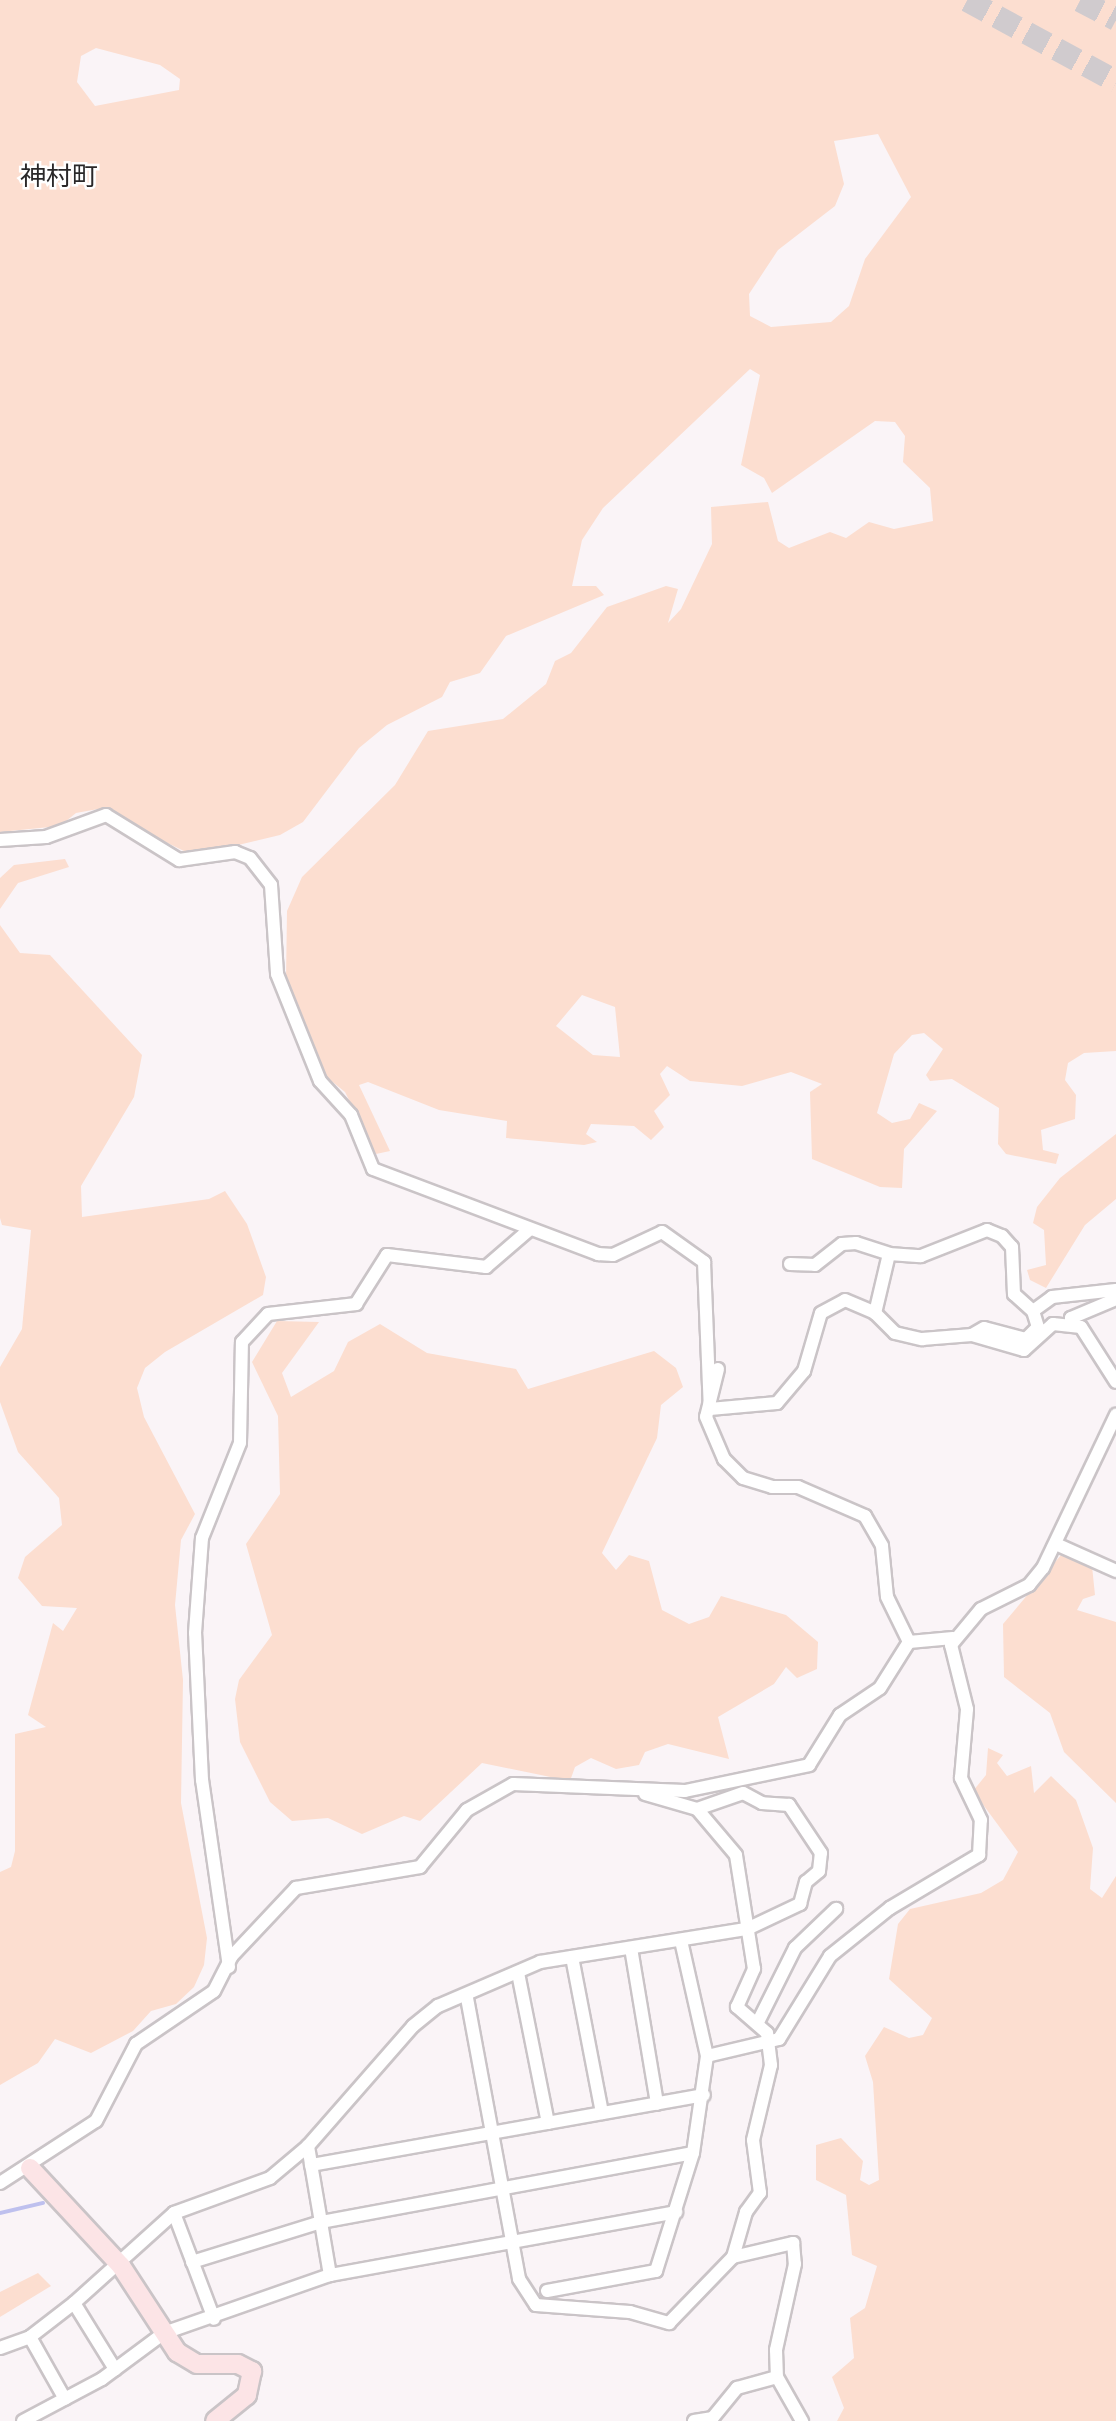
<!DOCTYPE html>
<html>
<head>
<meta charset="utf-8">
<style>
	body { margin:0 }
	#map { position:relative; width:1116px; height:2421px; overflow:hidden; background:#faf4f7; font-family:Karla,"Noto Sans JP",sans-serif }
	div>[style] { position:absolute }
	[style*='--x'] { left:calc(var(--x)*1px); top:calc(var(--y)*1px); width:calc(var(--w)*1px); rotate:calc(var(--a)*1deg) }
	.green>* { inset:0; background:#fcded0 }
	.stream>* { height:3.5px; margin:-1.75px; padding:0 1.75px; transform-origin:1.75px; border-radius:1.75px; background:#bec0ee }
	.highway-tunnel>* { height:23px; margin-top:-11.5px; transform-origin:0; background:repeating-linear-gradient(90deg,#d0cbce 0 23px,transparent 0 34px) }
	.roads { filter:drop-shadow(2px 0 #cac4c7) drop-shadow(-2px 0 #cac4c7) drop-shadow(0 2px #cac4c7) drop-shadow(0 -2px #cac4c7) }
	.street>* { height:12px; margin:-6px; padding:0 6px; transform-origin:6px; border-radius:6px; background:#fff }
	.secondary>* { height:18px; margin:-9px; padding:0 9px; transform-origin:9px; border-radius:9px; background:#fce4e6 }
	span { translate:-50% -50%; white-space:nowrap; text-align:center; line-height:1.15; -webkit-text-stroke:5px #fff; paint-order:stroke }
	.quarter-label { font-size:26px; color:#2a2829 }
</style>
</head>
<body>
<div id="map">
	<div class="green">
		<i style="clip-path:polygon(evenodd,0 0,1116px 0,1116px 1051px,1084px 1053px,1068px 1063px,1065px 1080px,1076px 1095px,1075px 1119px,1041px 1130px,1043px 1150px,1059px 1154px,1056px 1164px,1006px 1154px,998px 1144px,999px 1108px,952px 1079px,930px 1081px,926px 1075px,943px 1049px,924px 1033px,912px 1035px,894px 1054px,877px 1113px,892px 1123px,910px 1119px,919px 1103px,937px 1111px,904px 1149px,902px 1188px,880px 1187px,812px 1159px,810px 1092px,822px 1084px,791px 1072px,742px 1086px,690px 1081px,667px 1066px,660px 1074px,670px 1095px,654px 1111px,664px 1127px,651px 1140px,634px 1126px,591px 1124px,586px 1134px,597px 1142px,584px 1145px,506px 1138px,507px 1121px,439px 1110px,368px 1082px,359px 1085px,390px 1151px,376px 1154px,345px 1092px,324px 1075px,299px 1015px,286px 979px,287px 911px,302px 877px,395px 785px,428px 731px,503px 719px,546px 684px,555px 661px,571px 653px,607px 607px,666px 586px,678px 589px,668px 623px,681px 609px,712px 544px,711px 507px,768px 502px,778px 541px,789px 548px,830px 532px,846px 538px,869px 522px,894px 529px,933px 521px,930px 488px,903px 462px,905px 436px,895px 422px,875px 421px,772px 493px,764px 478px,741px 465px,760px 375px,750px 369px,603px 508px,582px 540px,572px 586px,596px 586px,604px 595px,506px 636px,480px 673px,450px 682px,442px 697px,387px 725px,359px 748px,303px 822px,280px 835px,213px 851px,186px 852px,98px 809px,76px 813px,60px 826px,0 832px,0 0,96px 48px,160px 65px,180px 79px,179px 90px,95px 106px,77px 82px,81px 56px,96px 48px,0 0,878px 134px,911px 197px,865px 259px,849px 306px,831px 322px,771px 327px,750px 316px,749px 294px,778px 250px,835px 206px,844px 184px,834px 141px,878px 134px,0 0,582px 995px,615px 1007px,620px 1057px,593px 1055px,556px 1026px,582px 995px)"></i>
		<i style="clip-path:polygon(65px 859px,69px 867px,18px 883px,0 909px,0 878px,14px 865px)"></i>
		<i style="clip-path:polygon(0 925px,20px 953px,50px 955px,142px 1055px,134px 1097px,81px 1186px,82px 1217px,209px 1199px,225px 1191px,247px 1224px,266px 1277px,263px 1295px,165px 1352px,145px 1368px,137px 1388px,144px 1417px,195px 1514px,181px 1540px,175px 1605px,183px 1680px,181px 1803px,207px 1938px,204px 1965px,194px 1987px,176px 2004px,151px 2011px,133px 2031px,91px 2053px,55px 2039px,38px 2063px,0 2085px,0 1872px,11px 1867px,15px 1851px,15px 1734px,46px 1727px,28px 1715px,53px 1623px,63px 1631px,77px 1608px,42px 1606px,18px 1578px,25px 1557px,62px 1525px,59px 1498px,18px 1452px,0 1402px,0 1367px,22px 1329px,31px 1230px,2px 1225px,0 1218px)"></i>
		<i style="clip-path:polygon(1116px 1134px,1116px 1199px,1085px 1225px,1046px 1288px,1030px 1280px,1027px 1270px,1046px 1265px,1044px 1230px,1033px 1223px,1037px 1207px,1060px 1178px)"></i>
		<i style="clip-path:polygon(277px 1321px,319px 1322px,282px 1373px,291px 1397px,334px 1371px,348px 1342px,380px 1324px,427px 1353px,516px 1369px,528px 1389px,654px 1351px,676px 1368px,683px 1387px,661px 1405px,657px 1438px,602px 1553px,616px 1570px,629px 1555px,649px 1561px,662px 1610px,689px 1624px,709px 1617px,721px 1596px,786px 1615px,818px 1642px,817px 1669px,797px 1678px,786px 1667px,774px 1684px,718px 1717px,729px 1759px,668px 1744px,645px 1752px,639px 1765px,616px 1769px,591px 1758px,575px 1767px,570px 1781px,482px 1763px,420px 1821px,404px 1816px,362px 1834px,328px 1818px,292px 1821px,270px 1802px,240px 1742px,235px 1699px,239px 1680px,272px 1635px,246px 1544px,280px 1494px,278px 1416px,252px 1362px)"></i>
		<i style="clip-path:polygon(1061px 1555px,1092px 1566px,1095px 1595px,1083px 1599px,1077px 1610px,1116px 1622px,1116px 1803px,1064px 1752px,1050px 1713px,1004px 1677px,1003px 1624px)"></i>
		<i style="clip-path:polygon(988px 1748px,1003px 1755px,997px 1763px,1007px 1776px,1031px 1766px,1034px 1793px,1051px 1776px,1076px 1800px,1093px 1848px,1090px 1889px,1102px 1898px,1116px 1876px,1116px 2421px,837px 2421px,844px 2408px,832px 2377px,854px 2358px,850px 2318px,865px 2308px,877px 2266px,852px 2255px,846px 2195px,816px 2180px,816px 2145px,841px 2138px,863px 2161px,860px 2180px,869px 2185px,879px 2180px,873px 2082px,865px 2056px,884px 2027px,909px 2038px,923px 2035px,932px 2018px,889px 1979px,898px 1924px,910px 1909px,981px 1893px,1003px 1880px,1018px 1852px,973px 1791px,986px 1775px)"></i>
		<i style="clip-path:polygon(38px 2273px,51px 2286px,0 2317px,0 2292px)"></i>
	</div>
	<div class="stream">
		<i style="--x:0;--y:2213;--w:44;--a:-13.1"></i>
	</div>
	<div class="highway-tunnel">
		<i style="--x:967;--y:0;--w:170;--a:28.5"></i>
		<i style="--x:1080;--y:0;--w:41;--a:27.8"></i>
	</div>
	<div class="roads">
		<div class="street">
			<i style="--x:0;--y:840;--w:46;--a:-3.7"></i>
			<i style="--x:46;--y:837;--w:64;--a:-20.1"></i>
			<i style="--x:106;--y:815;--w:86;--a:31.7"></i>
			<i style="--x:179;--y:860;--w:57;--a:-8.1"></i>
			<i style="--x:235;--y:852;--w:16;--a:22"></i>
			<i style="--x:250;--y:858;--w:34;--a:52"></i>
			<i style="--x:271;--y:885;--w:89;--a:86.1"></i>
			<i style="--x:277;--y:974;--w:115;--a:68.1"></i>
			<i style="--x:320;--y:1081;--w:46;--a:47.6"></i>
			<i style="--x:351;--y:1115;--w:58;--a:67.8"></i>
			<i style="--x:373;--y:1169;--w:241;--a:20.7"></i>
			<i style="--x:598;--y:1254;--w:15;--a:4"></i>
			<i style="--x:613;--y:1255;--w:54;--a:-25.1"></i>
			<i style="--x:662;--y:1232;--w:52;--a:35.5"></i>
			<i style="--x:704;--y:1262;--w:147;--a:87.7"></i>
			<i style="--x:889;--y:1254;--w:32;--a:4"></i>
			<i style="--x:921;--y:1256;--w:71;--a:-21.5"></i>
			<i style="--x:987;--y:1230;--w:16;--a:22"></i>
			<i style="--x:1002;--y:1236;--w:15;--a:48"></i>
			<i style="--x:1012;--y:1247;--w:47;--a:87.6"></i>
			<i style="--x:1014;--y:1294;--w:25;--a:42"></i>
			<i style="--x:1033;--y:1311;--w:17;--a:73"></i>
			<i style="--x:1038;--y:1327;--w:17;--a:135"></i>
			<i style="--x:1026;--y:1339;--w:43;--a:-165.3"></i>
			<i style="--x:984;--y:1328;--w:14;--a:150"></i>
			<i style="--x:790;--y:1264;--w:25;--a:2"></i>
			<i style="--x:815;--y:1265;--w:34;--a:-38"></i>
			<i style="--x:842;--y:1244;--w:14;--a:-4"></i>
			<i style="--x:856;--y:1243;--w:35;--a:18"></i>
			<i style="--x:889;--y:1254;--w:61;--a:103.3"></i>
			<i style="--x:1033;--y:1311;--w:24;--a:-36"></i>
			<i style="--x:1052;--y:1297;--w:64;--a:-6.2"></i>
			<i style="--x:1071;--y:1325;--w:7;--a:-90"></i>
			<i style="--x:1071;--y:1318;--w:49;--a:-22.9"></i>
			<i style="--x:718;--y:1369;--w:49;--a:104"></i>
			<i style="--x:706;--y:1417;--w:46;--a:66.8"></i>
			<i style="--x:724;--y:1459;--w:27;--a:45"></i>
			<i style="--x:743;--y:1478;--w:30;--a:17"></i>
			<i style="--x:772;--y:1487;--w:26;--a:0"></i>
			<i style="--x:798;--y:1487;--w:73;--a:23.4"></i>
			<i style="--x:865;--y:1516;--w:34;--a:60"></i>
			<i style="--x:882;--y:1546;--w:51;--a:84.4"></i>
			<i style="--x:887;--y:1597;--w:50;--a:63.9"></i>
			<i style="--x:710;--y:1409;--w:67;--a:-5.1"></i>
			<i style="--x:777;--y:1403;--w:42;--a:-49.8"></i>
			<i style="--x:804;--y:1371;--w:60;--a:-73.7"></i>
			<i style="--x:821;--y:1313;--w:27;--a:-28"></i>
			<i style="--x:845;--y:1300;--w:33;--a:23"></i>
			<i style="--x:875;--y:1313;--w:28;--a:45"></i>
			<i style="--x:895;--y:1333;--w:28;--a:13"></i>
			<i style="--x:922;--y:1339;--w:50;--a:-4.6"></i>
			<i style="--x:972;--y:1335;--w:54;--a:16.1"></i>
			<i style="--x:1024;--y:1350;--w:39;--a:-42"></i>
			<i style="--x:1053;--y:1324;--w:28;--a:6"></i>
			<i style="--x:1081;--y:1327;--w:65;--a:57.5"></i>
			<i style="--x:1058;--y:1545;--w:64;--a:24.1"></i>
			<i style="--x:631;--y:1948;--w:158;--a:80.5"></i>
			<i style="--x:572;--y:1957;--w:159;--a:79.1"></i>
			<i style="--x:229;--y:1967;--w:189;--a:-98.2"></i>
			<i style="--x:202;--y:1780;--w:147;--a:-92.7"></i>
			<i style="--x:195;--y:1633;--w:95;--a:-85.8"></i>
			<i style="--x:202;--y:1538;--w:102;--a:-68.2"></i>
			<i style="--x:240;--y:1443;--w:101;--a:-88.9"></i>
			<i style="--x:242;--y:1342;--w:38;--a:-47"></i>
			<i style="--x:268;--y:1314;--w:89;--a:-6.5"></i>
			<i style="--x:356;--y:1304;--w:58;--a:-57.7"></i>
			<i style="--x:387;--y:1255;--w:100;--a:6.9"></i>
			<i style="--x:486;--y:1267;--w:58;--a:-40.8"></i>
			<i style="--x:518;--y:1973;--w:153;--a:78.7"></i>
			<i style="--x:467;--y:1998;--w:286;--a:79.5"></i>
			<i style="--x:519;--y:2279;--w:31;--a:57"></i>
			<i style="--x:536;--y:2305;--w:94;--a:4.3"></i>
			<i style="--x:630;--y:2312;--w:41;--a:15.8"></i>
			<i style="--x:669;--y:2323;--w:92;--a:-45.9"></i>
			<i style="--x:733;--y:2257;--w:47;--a:-73.9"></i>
			<i style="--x:746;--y:2212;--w:24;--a:-54"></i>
			<i style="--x:760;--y:2193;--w:53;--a:-97.5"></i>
			<i style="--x:753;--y:2140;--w:77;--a:-76.5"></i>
			<i style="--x:771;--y:2065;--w:32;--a:-97"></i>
			<i style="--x:767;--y:2033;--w:40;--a:-139"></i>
			<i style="--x:737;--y:2007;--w:42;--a:-65.9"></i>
			<i style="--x:754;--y:1969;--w:115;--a:-99"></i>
			<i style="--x:736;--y:1855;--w:60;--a:-130.3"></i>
			<i style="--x:697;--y:1809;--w:54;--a:-163.9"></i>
			<i style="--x:758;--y:2022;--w:83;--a:-63.4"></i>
			<i style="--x:795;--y:1948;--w:57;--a:-43.6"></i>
			<i style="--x:707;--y:2056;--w:74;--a:-13.3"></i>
			<i style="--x:779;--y:2039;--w:97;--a:-58.4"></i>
			<i style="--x:830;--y:1956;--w:77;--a:-38.7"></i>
			<i style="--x:890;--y:1908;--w:104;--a:-30.8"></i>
			<i style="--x:979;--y:1855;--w:35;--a:-87"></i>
			<i style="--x:981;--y:1820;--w:47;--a:-115.5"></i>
			<i style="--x:961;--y:1778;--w:69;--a:-85"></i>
			<i style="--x:967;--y:1709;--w:66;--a:-104"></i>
			<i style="--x:951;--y:1645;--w:47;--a:-50.2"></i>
			<i style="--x:981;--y:1609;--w:54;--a:-26.6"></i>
			<i style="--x:1029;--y:1585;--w:22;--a:-51"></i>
			<i style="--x:1043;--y:1568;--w:170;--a:-64.5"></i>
			<i style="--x:311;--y:2165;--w:399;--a:-10.1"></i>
			<i style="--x:0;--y:2183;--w:114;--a:-32.9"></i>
			<i style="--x:96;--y:2121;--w:87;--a:-62.5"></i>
			<i style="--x:136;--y:2044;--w:94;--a:-34.2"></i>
			<i style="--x:214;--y:1991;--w:38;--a:-63"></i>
			<i style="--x:231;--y:1957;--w:95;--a:-46.7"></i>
			<i style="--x:296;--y:1888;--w:126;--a:-9.6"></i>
			<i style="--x:420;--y:1867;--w:74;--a:-50.5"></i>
			<i style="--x:467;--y:1810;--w:53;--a:-29.5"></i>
			<i style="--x:513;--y:1784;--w:172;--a:2.3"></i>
			<i style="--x:685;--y:1791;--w:127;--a:-11.8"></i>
			<i style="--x:809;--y:1765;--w:59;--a:-58.2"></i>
			<i style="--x:840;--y:1715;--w:48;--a:-34"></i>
			<i style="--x:880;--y:1688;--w:54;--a:-57.8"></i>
			<i style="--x:909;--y:1642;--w:44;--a:-5.2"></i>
			<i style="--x:174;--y:2213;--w:113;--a:69.3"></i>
			<i style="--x:733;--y:2257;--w:62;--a:-13.1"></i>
			<i style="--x:793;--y:2243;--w:21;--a:85"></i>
			<i style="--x:795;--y:2264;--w:88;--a:102.5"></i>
			<i style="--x:776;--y:2350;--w:27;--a:88"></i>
			<i style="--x:777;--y:2377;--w:51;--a:60.4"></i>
			<i style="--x:192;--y:2262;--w:135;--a:-17.2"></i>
			<i style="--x:321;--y:2222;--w:378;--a:-10.5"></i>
			<i style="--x:330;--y:2275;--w:131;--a:-99.7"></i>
			<i style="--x:308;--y:2146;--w:159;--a:-48.8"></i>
			<i style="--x:413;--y:2026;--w:32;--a:-39"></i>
			<i style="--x:438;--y:2006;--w:111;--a:-23.3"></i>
			<i style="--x:540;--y:1962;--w:210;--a:-9.1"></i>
			<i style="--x:747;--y:1929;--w:59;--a:-25.3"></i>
			<i style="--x:800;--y:1904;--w:23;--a:-75"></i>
			<i style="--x:806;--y:1882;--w:17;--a:-40"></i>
			<i style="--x:819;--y:1871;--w:18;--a:-84"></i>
			<i style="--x:821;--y:1853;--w:58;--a:-123.7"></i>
			<i style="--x:789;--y:1805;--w:27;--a:-176"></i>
			<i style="--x:762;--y:1803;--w:21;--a:-152"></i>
			<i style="--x:743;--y:1793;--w:49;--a:160.8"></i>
			<i style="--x:547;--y:2291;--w:111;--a:-10.4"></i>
			<i style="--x:656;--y:2271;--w:124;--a:-72.6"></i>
			<i style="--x:693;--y:2153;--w:98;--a:-81.8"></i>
			<i style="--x:707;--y:2056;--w:118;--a:-102.7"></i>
			<i style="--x:74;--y:2303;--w:78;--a:58.2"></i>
			<i style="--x:30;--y:2337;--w:71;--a:60.6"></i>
			<i style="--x:0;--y:2348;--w:32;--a:-20"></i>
			<i style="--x:30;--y:2337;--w:56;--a:-37.7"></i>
			<i style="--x:74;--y:2303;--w:135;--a:-42"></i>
			<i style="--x:174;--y:2213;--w:102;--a:-20"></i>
			<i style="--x:270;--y:2178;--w:50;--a:-40.1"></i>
			<i style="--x:23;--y:2421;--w:89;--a:-28"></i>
			<i style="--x:102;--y:2379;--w:77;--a:-36.6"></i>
			<i style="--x:164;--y:2333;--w:176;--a:-19.3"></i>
			<i style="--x:330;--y:2275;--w:352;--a:-10.3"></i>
			<i style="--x:694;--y:2421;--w:19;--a:-9"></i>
			<i style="--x:710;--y:2421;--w:43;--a:-50.7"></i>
			<i style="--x:737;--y:2388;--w:41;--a:-15.4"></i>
		</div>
		<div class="secondary">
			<i style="--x:30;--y:2168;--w:134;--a:47.1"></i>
			<i style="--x:121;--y:2266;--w:103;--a:56.9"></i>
			<i style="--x:177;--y:2352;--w:23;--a:31"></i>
			<i style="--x:197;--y:2364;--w:41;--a:0"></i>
			<i style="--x:238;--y:2364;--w:16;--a:27"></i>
			<i style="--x:252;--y:2371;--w:25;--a:102"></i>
			<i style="--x:247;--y:2395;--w:41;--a:140.9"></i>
		</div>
	</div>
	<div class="quarter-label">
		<span style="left:59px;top:177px">神村町</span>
	</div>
</div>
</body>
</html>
